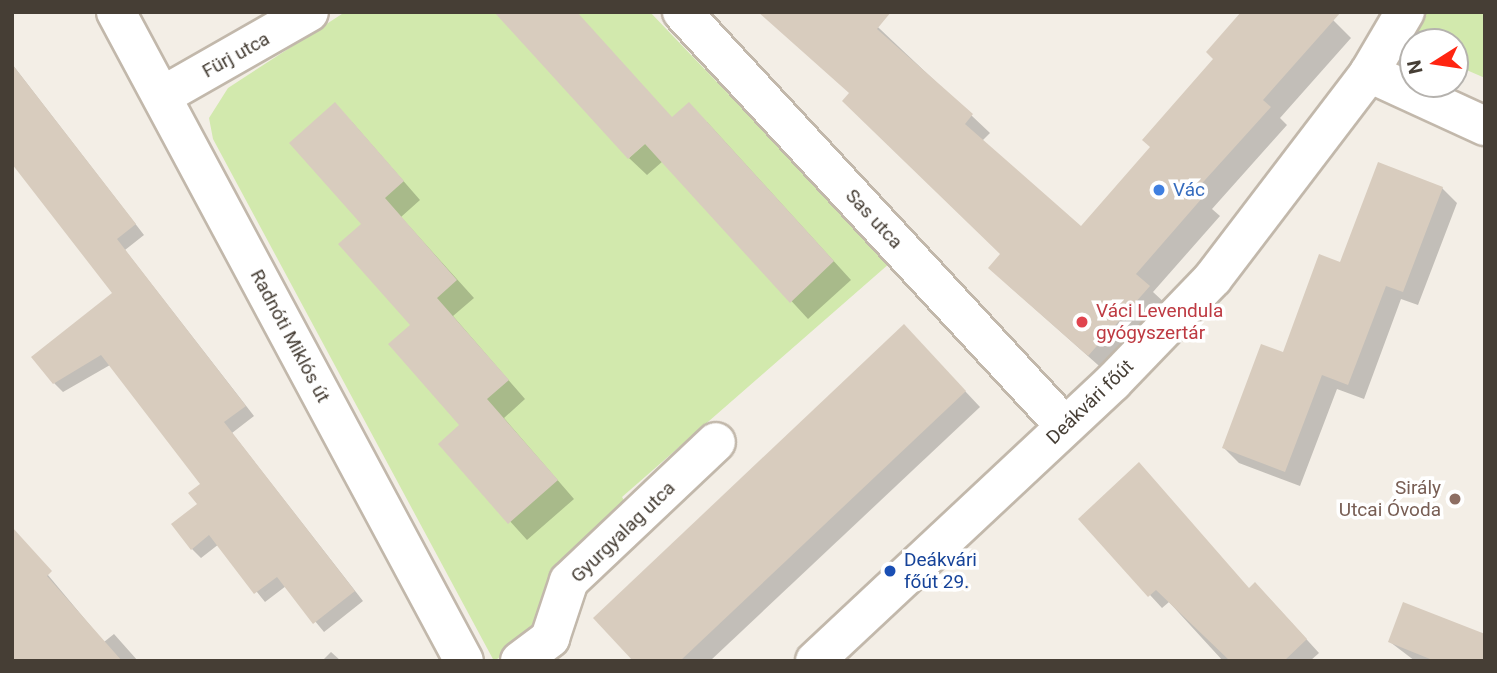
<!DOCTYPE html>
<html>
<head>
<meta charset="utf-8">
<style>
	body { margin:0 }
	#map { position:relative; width:1497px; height:673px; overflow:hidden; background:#f3eee6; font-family:Roboto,sans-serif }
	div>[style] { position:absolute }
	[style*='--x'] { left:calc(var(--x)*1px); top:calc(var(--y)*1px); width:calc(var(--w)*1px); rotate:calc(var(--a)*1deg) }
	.green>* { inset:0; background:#d2e9ad }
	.shadow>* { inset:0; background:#0003 }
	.building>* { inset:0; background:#d8ccbe }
	.roads { filter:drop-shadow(2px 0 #c2b8ab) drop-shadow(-2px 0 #c2b8ab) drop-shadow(0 2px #c2b8ab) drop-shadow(0 -2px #c2b8ab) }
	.street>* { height:38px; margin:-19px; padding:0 19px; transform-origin:19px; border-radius:19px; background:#fff }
	.dots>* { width:19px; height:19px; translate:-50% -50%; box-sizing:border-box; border:4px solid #fff; border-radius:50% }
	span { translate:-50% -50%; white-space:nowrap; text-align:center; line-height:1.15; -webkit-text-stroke:7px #fff; paint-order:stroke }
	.street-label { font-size:19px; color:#463e35 }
	.shop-label { font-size:19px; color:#366cbe }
	.left { translate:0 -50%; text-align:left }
	.health-label { font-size:19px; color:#be3a42 }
	.education-label { font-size:19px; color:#785e54 }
	.right { translate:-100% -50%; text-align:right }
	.transit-label { font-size:19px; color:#164399 }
	.frame { position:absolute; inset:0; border:14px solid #463e35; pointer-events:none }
	.north { position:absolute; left:1399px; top:28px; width:70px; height:70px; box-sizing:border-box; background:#fff; border:2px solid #b5b2ae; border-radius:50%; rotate:258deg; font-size:19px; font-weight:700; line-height:28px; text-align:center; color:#463e35 }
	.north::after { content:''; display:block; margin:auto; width:24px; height:32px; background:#ff2511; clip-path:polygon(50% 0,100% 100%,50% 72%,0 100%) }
</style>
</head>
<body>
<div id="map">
	<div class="green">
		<i style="clip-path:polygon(345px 12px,650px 12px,890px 263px,622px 497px,630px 510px,551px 624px,494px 661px,213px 139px,209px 118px,228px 88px)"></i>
		<i style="clip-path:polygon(1427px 12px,1485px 12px,1485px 78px,1455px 65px,1455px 42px,1413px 42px,1413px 81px,1389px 81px)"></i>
	</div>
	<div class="shadow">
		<i style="clip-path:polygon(862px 12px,990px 133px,982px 141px,1081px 229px,1152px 147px,1215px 59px,1331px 18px,1351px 38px,1280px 118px,1287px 125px,1212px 209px,1220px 216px,1153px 292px,1167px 305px,1107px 373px,1008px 285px,1003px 254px,850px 94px)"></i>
		<i style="clip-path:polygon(12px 64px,144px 235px,125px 250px,254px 416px,232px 433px,363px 601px,324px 632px,286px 586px,265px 602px,219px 544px,201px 558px,192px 549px,202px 484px,110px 365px,63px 392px,54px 383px,115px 294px,12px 162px)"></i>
		<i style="clip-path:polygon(673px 119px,707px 122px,851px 280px,808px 319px,663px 161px,647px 175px,629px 158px)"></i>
		<i style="clip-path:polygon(352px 122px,420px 200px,401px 217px,474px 298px,453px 316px,525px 399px,504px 418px,574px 499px,527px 540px,440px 444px,462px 425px,363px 224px)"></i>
		<i style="clip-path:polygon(1442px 188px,1457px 203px,1418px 305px,1401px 299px,1364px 399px,1337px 389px,1300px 486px,1239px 463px,1224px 448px,1341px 265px)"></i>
		<i style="clip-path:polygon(919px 342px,980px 407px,710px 661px,636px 661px)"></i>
		<i style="clip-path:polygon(1080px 519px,1267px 596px,1319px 653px,1310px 661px,1223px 661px,1169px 602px,1162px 608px)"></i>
		<i style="clip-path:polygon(12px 532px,104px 642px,114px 634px,138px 661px,12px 661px)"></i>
		<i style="clip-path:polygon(1390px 642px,1485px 661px,1415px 661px)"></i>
		<i style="clip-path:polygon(331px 652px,341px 661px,322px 661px)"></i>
	</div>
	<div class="building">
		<i style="clip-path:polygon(494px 12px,577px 12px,672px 117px,689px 102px,834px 261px,790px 303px,645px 144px,628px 159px)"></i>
		<i style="clip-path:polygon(758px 12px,891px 12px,877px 29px,973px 114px,965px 124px,1081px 226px,1150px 147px,1142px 140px,1213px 59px,1206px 52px,1241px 12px,1341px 12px,1263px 100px,1271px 107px,1196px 190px,1203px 197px,1136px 274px,1150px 286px,1088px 356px,988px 268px,1000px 254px,842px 101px,849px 93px)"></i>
		<i style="clip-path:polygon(12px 64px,136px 224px,117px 239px,246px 406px,224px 422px,355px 591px,313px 624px,277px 577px,254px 594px,209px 535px,191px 550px,171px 524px,197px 504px,188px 493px,200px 484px,101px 355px,53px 384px,31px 357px,112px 293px,12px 164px)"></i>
		<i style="clip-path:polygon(335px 102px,404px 181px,385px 198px,457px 280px,437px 298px,509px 380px,487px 399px,558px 480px,508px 524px,438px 444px,459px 425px,388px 344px,410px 325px,338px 244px,361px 224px,289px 143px)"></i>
		<i style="clip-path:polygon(1378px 162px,1443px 187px,1403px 292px,1386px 286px,1348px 385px,1322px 375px,1285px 472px,1222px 448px,1261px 344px,1283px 352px,1319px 254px,1340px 262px)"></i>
		<i style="clip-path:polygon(904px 324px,966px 391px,680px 661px,633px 661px,593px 618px)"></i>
		<i style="clip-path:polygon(1139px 462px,1249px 588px,1255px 582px,1307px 639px,1284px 661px,1230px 661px,1156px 590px,1148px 597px,1078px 519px)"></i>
		<i style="clip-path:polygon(12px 527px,52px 571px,47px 576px,122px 661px,12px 661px)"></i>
		<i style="clip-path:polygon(1403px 602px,1485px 634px,1485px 661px,1435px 661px,1388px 642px)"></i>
	</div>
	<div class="roads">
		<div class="street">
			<i style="--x:116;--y:12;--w:736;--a:61.8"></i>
			<i style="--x:682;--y:12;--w:564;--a:47.23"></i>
			<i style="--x:1369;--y:73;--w:128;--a:24.6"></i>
			<i style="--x:162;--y:96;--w:169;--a:-29.7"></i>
			<i style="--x:520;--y:661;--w:38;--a:-37"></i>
			<i style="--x:550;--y:638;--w:60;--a:-71.6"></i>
			<i style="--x:569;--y:581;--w:202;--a:-43.4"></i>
			<i style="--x:815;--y:661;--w:408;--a:-43.1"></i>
			<i style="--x:1113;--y:382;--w:144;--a:-46.1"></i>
			<i style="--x:1213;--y:278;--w:258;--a:-52.7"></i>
			<i style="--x:1369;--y:73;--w:71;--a:-59.5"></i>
		</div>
	</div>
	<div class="dots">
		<i style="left:1159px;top:190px;background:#3f7fe0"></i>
		<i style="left:1082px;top:322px;background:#e0444e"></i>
		<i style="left:1455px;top:499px;background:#8d6e63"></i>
		<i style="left:890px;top:571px;background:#1a4fb4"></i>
	</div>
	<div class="street-label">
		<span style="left:236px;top:55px;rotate:-29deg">Fürj utca</span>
		<span style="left:874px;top:219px;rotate:47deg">Sas utca</span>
		<span style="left:290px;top:336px;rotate:62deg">Radnóti Miklós út</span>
		<span style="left:1090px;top:402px;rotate:-44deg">Deákvári főút</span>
		<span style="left:623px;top:532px;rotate:-44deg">Gyurgyalag utca</span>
	</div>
	<div class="shop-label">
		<span class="left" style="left:1173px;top:190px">Vác</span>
	</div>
	<div class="health-label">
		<span class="left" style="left:1096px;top:322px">Váci Levendula<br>gyógyszertár</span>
	</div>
	<div class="education-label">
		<span class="right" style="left:1441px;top:499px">Sirály<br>Utcai Óvoda</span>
	</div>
	<div class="transit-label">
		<span class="left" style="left:904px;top:571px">Deákvári<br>főút 29.</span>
	</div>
	<div class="frame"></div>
	<div class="north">N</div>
</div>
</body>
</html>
